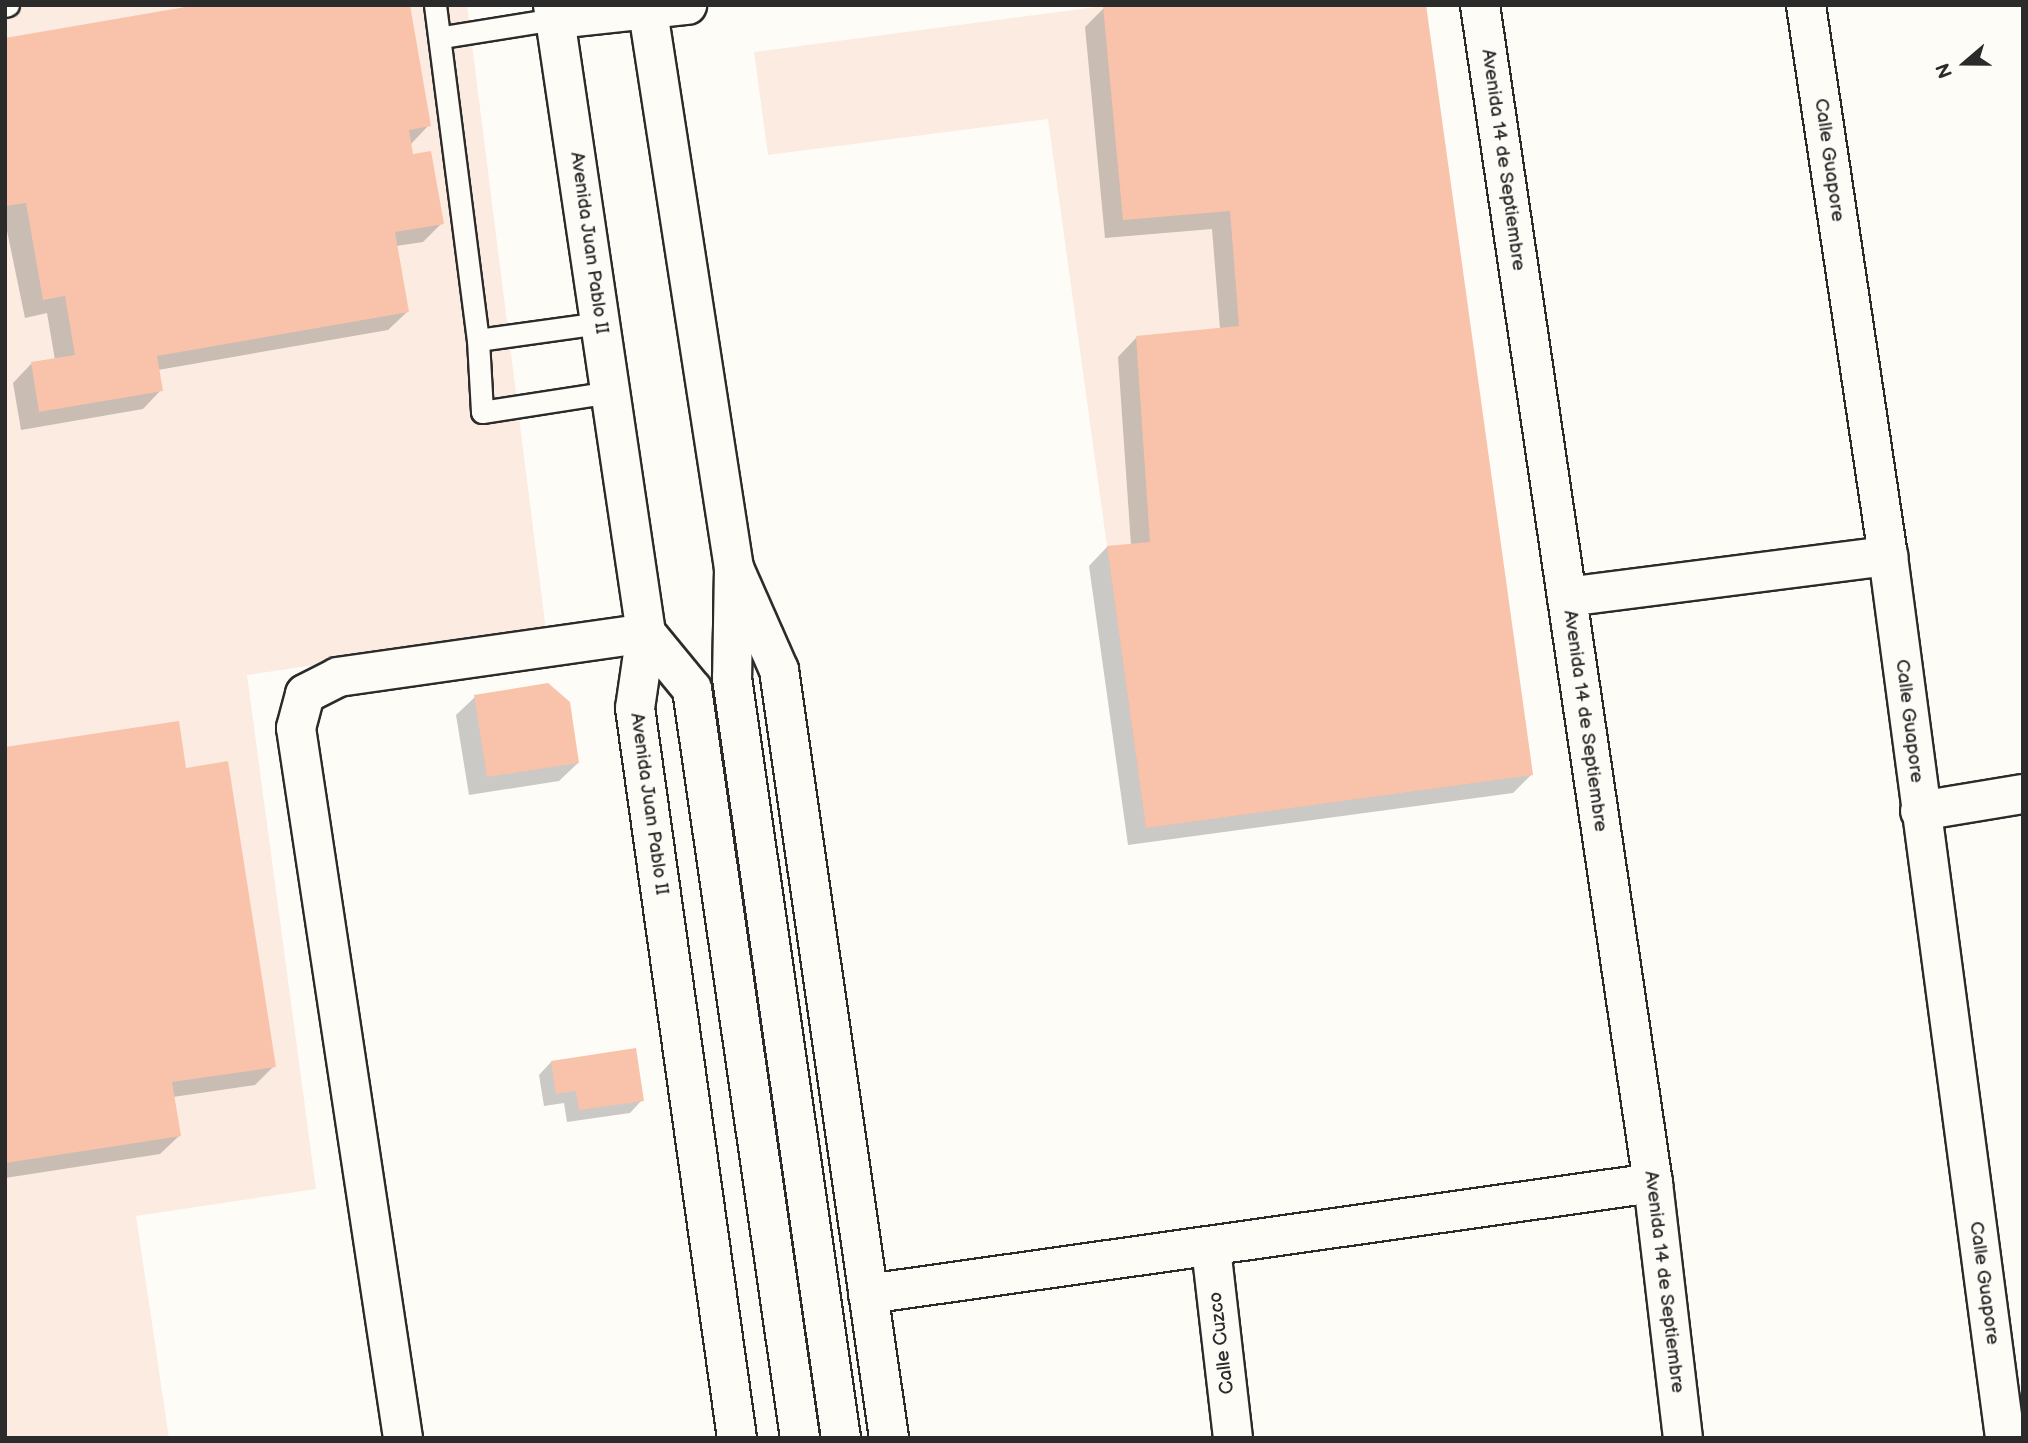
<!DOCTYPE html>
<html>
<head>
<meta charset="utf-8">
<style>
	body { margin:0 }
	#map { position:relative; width:2028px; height:1443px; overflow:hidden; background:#fdfcf7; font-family:"Balsamiq Sans",sans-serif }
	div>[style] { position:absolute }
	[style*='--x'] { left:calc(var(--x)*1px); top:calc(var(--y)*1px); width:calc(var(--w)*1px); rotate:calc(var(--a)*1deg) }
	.built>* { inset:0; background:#fcebe0 }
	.shadow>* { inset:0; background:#0003 }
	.building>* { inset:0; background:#f8c3aa }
	.roads { filter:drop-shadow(2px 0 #2b2b2b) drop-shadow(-2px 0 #2b2b2b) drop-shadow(0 2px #2b2b2b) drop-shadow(0 -2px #2b2b2b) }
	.lane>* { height:21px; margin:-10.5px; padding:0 10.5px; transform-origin:10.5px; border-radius:10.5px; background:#fdfcf7 }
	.street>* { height:38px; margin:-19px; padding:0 19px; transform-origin:19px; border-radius:19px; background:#fdfcf7 }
	.secondary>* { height:38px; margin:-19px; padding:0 19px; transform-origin:19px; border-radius:19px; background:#fdfcf7 }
	.primary>* { height:38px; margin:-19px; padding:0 19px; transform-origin:19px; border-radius:19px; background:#fdfcf7 }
	.highway>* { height:38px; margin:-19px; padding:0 19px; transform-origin:19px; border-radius:19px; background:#fdfcf7 }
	span { translate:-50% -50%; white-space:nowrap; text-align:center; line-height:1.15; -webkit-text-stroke:6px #fdfcf7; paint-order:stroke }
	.street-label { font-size:19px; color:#2b2b2b }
	.frame { position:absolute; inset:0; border:7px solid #2b2b2b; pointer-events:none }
	.north { position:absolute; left:1930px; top:28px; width:70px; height:70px; -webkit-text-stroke:5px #fdfcf7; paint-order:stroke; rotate:250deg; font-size:19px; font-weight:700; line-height:28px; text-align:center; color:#2b2b2b }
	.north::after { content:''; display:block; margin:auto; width:24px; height:32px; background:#2b2b2b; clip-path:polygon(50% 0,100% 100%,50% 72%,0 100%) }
</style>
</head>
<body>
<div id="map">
	<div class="built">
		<i style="clip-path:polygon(5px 5px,467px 5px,546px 631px,247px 675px,316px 1189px,136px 1216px,169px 1438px,5px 1438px)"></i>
		<i style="clip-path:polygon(1111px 5px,1426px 5px,1533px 775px,1146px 828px,1048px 119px,768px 155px,754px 52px)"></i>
	</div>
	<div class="shadow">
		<i style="clip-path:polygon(1124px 5px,1424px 5px,1531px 775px,1513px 793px,1128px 845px,1089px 566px,1107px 547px,1131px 545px,1118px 357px,1136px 338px,1220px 329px,1212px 229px,1105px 238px,1085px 27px,1104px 8px)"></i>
		<i style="clip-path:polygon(5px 40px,429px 125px,411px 144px,411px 156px,442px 223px,423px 242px,396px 246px,407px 312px,388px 330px,158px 370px,161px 390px,143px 409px,21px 430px,13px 383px,31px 364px,55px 360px,47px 313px,25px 318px,5px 221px)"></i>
		<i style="clip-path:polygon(475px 697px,578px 763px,559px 781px,469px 795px,456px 715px)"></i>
		<i style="clip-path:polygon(5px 749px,184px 770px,274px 1066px,255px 1085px,173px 1097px,179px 1136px,160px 1154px,5px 1178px)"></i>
		<i style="clip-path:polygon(551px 1062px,642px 1100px,630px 1113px,567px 1122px,564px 1103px,544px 1106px,539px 1075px)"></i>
	</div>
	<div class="building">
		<i style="clip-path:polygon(197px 5px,410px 5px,431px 126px,409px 130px,413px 154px,431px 151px,444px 224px,395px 232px,409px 312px,157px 356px,163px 391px,39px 412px,31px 362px,75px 355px,65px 296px,43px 300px,26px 203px,5px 206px,5px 38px)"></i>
		<i style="clip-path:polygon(1426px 5px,1533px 775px,1146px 828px,1107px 546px,1150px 542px,1136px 336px,1239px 326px,1230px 211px,1123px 220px,1103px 6px)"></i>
		<i style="clip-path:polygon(548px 683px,570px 702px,579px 763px,487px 777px,474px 695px)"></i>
		<i style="clip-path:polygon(179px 721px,186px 768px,228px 761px,276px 1067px,172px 1082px,181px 1136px,5px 1163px,5px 747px)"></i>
		<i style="clip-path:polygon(636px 1048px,644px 1101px,579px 1110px,576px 1091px,556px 1094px,551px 1061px)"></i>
	</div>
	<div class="roads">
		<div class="lane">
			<i style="--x:435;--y:5;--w:338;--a:82.7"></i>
			<i style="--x:478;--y:340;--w:72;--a:86.8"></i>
			<i style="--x:482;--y:412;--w:131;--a:-8.8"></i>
			<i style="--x:5;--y:6;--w:3;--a:-18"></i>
			<i style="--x:443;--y:37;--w:114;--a:-9.1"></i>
			<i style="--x:478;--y:340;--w:124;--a:-7.9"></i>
		</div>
		<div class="street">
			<i style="--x:1806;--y:5;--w:557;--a:81.54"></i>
			<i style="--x:1888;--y:556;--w:890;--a:82.44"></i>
			<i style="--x:556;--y:19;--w:132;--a:-6.1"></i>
			<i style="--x:1567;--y:597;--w:324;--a:-7.3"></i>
			<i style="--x:1920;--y:811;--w:104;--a:-9.4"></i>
			<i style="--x:1211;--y:1248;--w:191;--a:83.4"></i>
			<i style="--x:868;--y:1294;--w:793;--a:-8.05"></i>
			<i style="--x:403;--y:1438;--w:718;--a:-98.57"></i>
			<i style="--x:296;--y:728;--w:35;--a:-75"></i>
			<i style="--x:305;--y:694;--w:37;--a:-27"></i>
			<i style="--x:338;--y:677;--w:311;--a:-8.1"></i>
		</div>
		<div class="secondary">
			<i style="--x:1480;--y:5;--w:1191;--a:81.65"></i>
			<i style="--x:1653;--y:1183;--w:257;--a:83.3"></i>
		</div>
		<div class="primary">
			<i style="--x:734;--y:568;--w:111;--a:66.2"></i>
			<i style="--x:779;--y:670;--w:776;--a:81.85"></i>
		</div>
		<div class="highway">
			<i style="--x:553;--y:5;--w:635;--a:81.58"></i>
			<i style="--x:646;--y:633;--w:76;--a:98.3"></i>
			<i style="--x:635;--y:708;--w:737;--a:82.05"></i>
			<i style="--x:647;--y:5;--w:570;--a:81.22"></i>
			<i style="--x:734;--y:568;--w:110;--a:91"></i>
			<i style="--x:732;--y:678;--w:768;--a:81.84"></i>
			<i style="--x:646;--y:633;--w:72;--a:50.6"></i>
			<i style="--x:692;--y:689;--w:757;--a:81.79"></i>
		</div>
	</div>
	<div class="street-label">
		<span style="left:1503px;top:160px;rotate:82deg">Avenida 14 de Septiembre</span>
		<span style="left:1829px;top:160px;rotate:82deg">Calle Guapore</span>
		<span style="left:589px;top:243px;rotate:82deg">Avenida Juan Pablo II</span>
		<span style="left:1585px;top:721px;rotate:82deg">Avenida 14 de Septiembre</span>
		<span style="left:1909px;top:721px;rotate:83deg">Calle Guapore</span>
		<span style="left:649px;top:804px;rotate:82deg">Avenida Juan Pablo II</span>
		<span style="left:1664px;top:1282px;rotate:83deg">Avenida 14 de Septiembre</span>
		<span style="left:1984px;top:1283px;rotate:82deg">Calle Guapore</span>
		<span style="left:1222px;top:1343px;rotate:-97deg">Calle Cuzco</span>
	</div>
	<div class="frame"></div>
	<div class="north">N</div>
</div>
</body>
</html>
